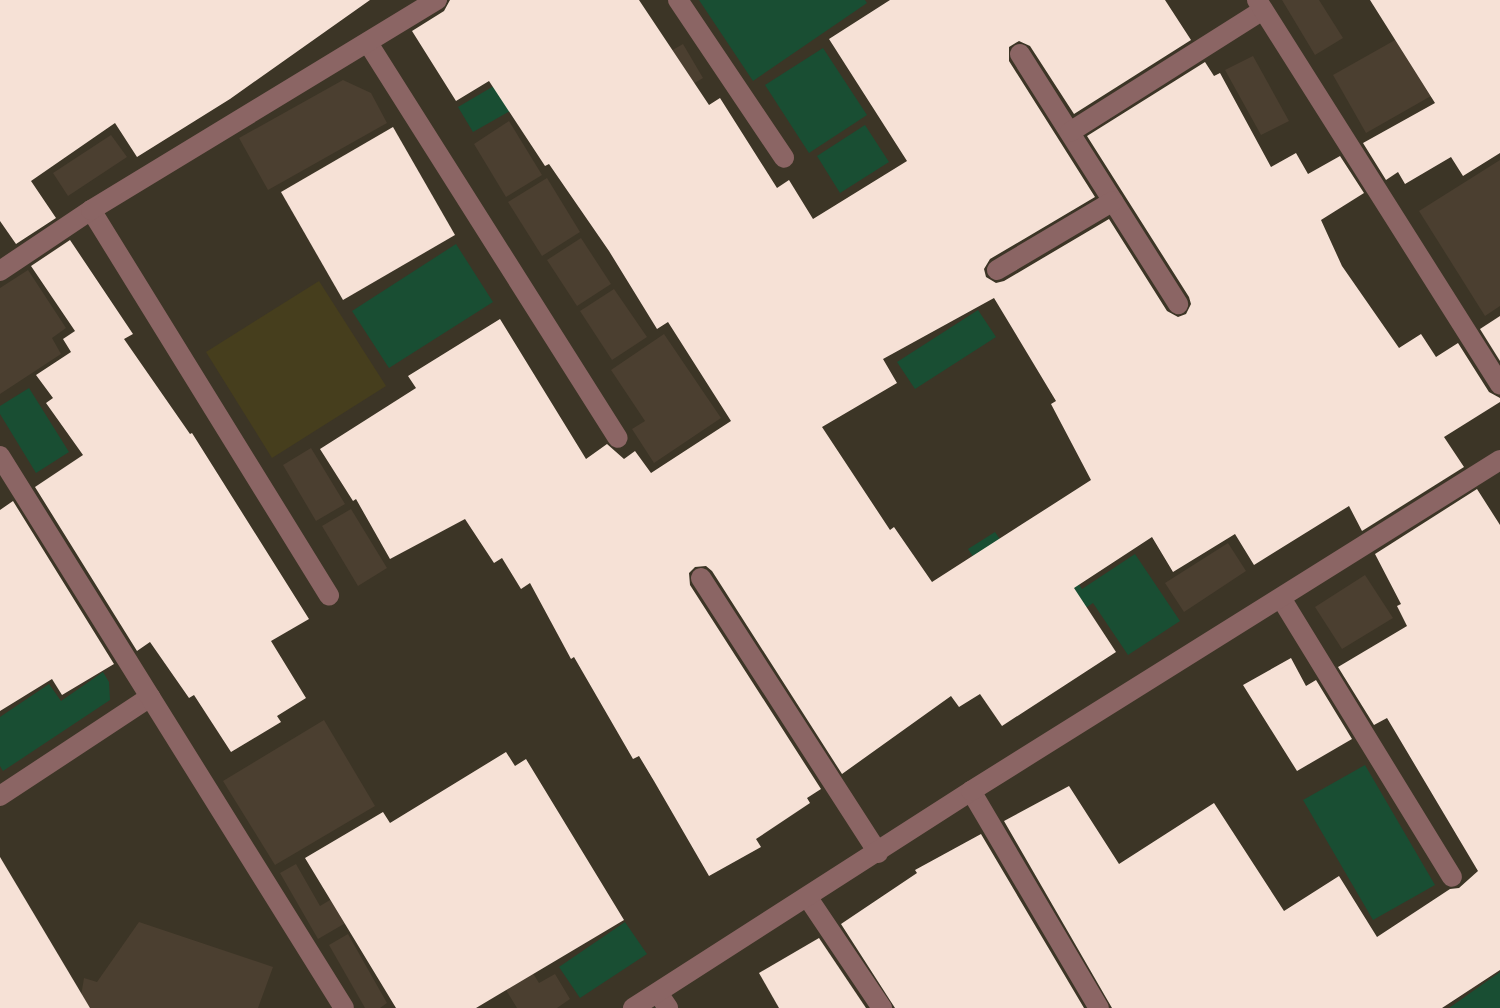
<!DOCTYPE html>
<html>
<head>
<meta charset="utf-8">
<style>
	body { margin:0 }
	#map { position:relative; width:1500px; height:1008px; overflow:hidden; background:#3c3526; font-family:"DejaVu Sans",sans-serif }
	div>[style] { position:absolute }
	[style*='--x'] { left:calc(var(--x)*1px); top:calc(var(--y)*1px); width:calc(var(--w)*1px); rotate:calc(var(--a)*1deg) }
	.industrial>* { inset:0; background:#4b3f30 }
	.green>* { inset:0; background:#194e33 }
	.sand>* { inset:0; background:#463e1d }
	.building>* { inset:0; background:#f6e1d6 }
	.service>* { height:20px; margin:-10px; padding:0 10px; transform-origin:10px; border-radius:10px; background:#8b6564 }
	.minor>* { height:20px; margin:-10px; padding:0 10px; transform-origin:10px; border-radius:10px; background:#8b6564 }
	span { translate:-50% -50%; white-space:nowrap; text-align:center; line-height:1.15; -webkit-text-stroke:8px #312b1c; paint-order:stroke }
</style>
</head>
<body>
<div id="map">
	<div class="industrial">
		<i style="clip-path:polygon(1282px 0,1319px 0,1343px 38px,1315px 55px)"></i>
		<i style="clip-path:polygon(1404px 35px,1438px 92px,1366px 133px,1333px 75px)"></i>
		<i style="clip-path:polygon(683px 44px,703px 78px,644px 113px,624px 78px)"></i>
		<i style="clip-path:polygon(1253px 56px,1289px 121px,1261px 135px,1225px 70px)"></i>
		<i style="clip-path:polygon(343px 80px,371px 93px,387px 123px,268px 190px,239px 138px)"></i>
		<i style="clip-path:polygon(509px 121px,542px 175px,506px 197px,474px 144px)"></i>
		<i style="clip-path:polygon(111px 135px,127px 157px,68px 196px,53px 173px)"></i>
		<i style="clip-path:polygon(1500px 160px,1500px 306px,1485px 316px,1419px 211px)"></i>
		<i style="clip-path:polygon(547px 178px,580px 232px,542px 256px,508px 202px)"></i>
		<i style="clip-path:polygon(581px 238px,611px 284px,577px 306px,547px 260px)"></i>
		<i style="clip-path:polygon(28px 270px,66px 328px,52px 338px,61px 354px,0 394px,0 288px)"></i>
		<i style="clip-path:polygon(614px 289px,647px 337px,612px 360px,580px 311px)"></i>
		<i style="clip-path:polygon(664px 334px,721px 418px,654px 463px,632px 429px,645px 421px,611px 370px)"></i>
		<i style="clip-path:polygon(311px 448px,345px 504px,316px 521px,283px 465px)"></i>
		<i style="clip-path:polygon(351px 509px,387px 568px,358px 586px,322px 526px)"></i>
		<i style="clip-path:polygon(1228px 543px,1246px 571px,1184px 612px,1165px 583px)"></i>
		<i style="clip-path:polygon(1365px 575px,1393px 618px,1342px 649px,1315px 607px)"></i>
		<i style="clip-path:polygon(324px 720px,375px 806px,275px 865px,223px 781px)"></i>
		<i style="clip-path:polygon(296px 864px,320px 906px,335px 897px,349px 921px,318px 939px,280px 873px)"></i>
		<i style="clip-path:polygon(139px 922px,273px 967px,258px 1008px,79px 1008px,84px 978px,97px 982px)"></i>
		<i style="clip-path:polygon(348px 934px,387px 1003px,380px 1008px,365px 1008px,329px 945px)"></i>
		<i style="clip-path:polygon(524px 959px,539px 983px,555px 974px,570px 999px,557px 1008px,517px 1008px,497px 975px)"></i>
	</div>
	<div class="green">
		<i style="clip-path:polygon(699px 0,865px 0,867px 3px,753px 81px)"></i>
		<i style="clip-path:polygon(564px 45px,600px 60px,473px 132px,458px 107px)"></i>
		<i style="clip-path:polygon(823px 48px,867px 115px,809px 153px,765px 85px)"></i>
		<i style="clip-path:polygon(865px 125px,889px 162px,840px 193px,817px 156px)"></i>
		<i style="clip-path:polygon(456px 244px,493px 302px,389px 368px,352px 311px)"></i>
		<i style="clip-path:polygon(978px 310px,996px 337px,915px 389px,897px 362px)"></i>
		<i style="clip-path:polygon(29px 388px,69px 452px,36px 473px,0 414px,0 406px)"></i>
		<i style="clip-path:polygon(995px 532px,1042px 602px,1076px 580px,1082px 589px,1135px 554px,1180px 621px,1128px 655px,1093px 603px,1031px 644px,968px 549px)"></i>
		<i style="clip-path:polygon(103px 672px,109px 682px,110px 700px,3px 771px,0 766px,0 717px,49px 684px,61px 701px)"></i>
		<i style="clip-path:polygon(1365px 765px,1435px 885px,1373px 920px,1303px 800px)"></i>
		<i style="clip-path:polygon(625px 922px,647px 954px,580px 998px,559px 967px)"></i>
		<i style="clip-path:polygon(1500px 972px,1500px 1008px,1449px 1008px)"></i>
	</div>
	<div class="sand">
		<i style="clip-path:polygon(319px 281px,386px 386px,272px 458px,206px 352px)"></i>
	</div>
	<div class="building">
		<i style="clip-path:polygon(0 0,370px 0,230px 99px,137px 157px,115px 123px,31px 181px,56px 218px,16px 244px,0 221px)"></i>
		<i style="clip-path:polygon(evenodd,450px 0,639px 0,709px 105px,720px 98px,777px 188px,789px 180px,813px 219px,907px 161px,829px 39px,890px 0,1165px 0,1191px 40px,1074px 114px,1030px 46px,1019px 41px,1009px 47px,1009px 61px,1095px 197px,990px 259px,984px 269px,986px 277px,996px 283px,1004px 281px,1109px 219px,1167px 311px,1178px 317px,1186px 314px,1191px 304px,1189px 297px,1087px 136px,1205px 62px,1214px 76px,1220px 73px,1271px 167px,1296px 153px,1308px 174px,1340px 156px,1364px 193px,1321px 220px,1342px 266px,1399px 348px,1421px 334px,1436px 357px,1458px 343px,1489px 392px,1500px 398px,1500px 402px,1444px 437px,1464px 467px,1362px 531px,1349px 506px,1254px 565px,1235px 534px,1173px 572px,1152px 537px,1074px 588px,1116px 652px,1002px 726px,980px 694px,959px 707px,951px 696px,842px 774px,712px 571px,706px 566px,695px 567px,689px 573px,690px 585px,821px 789px,807px 798px,810px 803px,756px 839px,761px 847px,709px 876px,654px 781px,639px 756px,633px 759px,574px 657px,571px 659px,530px 583px,521px 589px,502px 558px,494px 563px,465px 519px,390px 559px,356px 499px,353px 501px,320px 449px,416px 388px,408px 376px,500px 319px,586px 459px,607px 444px,624px 459px,635px 451px,651px 473px,731px 421px,668px 322px,657px 329px,609px 251px,549px 164px,545px 166px,489px 81px,456px 101px,412px 31px,444px 11px,450px 0,994px 298px,1056px 401px,1051px 404px,1091px 480px,932px 582px,894px 527px,890px 530px,822px 427px,897px 383px,883px 359px,994px 298px)"></i>
		<i style="clip-path:polygon(1370px 0,1500px 0,1500px 153px,1463px 176px,1451px 157px,1405px 184px,1398px 172px,1386px 180px,1363px 143px,1435px 103px)"></i>
		<i style="clip-path:polygon(393px 127px,455px 235px,343px 300px,281px 192px)"></i>
		<i style="clip-path:polygon(70px 240px,133px 334px,124px 339px,190px 434px,192px 433px,309px 619px,271px 641px,306px 698px,277px 716px,281px 722px,231px 752px,194px 695px,189px 698px,150px 642px,137px 651px,35px 487px,83px 455px,46px 403px,53px 398px,36px 375px,71px 352px,63px 339px,75px 331px,31px 266px)"></i>
		<i style="clip-path:polygon(1500px 316px,1500px 361px,1480px 329px)"></i>
		<i style="clip-path:polygon(1477px 489px,1500px 525px,1500px 970px,1442px 1008px,1112px 1008px,1004px 821px,1069px 786px,1119px 864px,1214px 803px,1284px 911px,1339px 876px,1377px 937px,1450px 889px,1459px 888px,1478px 871px,1387px 718px,1374px 725px,1338px 667px,1407px 626px,1397px 606px,1401px 604px,1375px 554px)"></i>
		<i style="clip-path:polygon(13px 501px,114px 664px,62px 695px,52px 679px,0 711px,0 510px)"></i>
		<i style="clip-path:polygon(1291px 658px,1306px 686px,1316px 680px,1352px 739px,1297px 771px,1243px 685px)"></i>
		<i style="clip-path:polygon(506px 752px,515px 766px,526px 759px,624px 920px,476px 1008px,396px 1008px,305px 858px,383px 812px,390px 823px)"></i>
		<i style="clip-path:polygon(981px 834px,1084px 1008px,895px 1008px,841px 924px,917px 873px,915px 870px)"></i>
		<i style="clip-path:polygon(0 857px,90px 1008px,0 1008px)"></i>
		<i style="clip-path:polygon(819px 938px,866px 1008px,779px 1008px,759px 973px)"></i>
	</div>
	<div class="service">
		<i style="--x:678;--y:0;--w:190;--a:56.1"></i>
		<i style="--x:368;--y:43;--w:467;--a:57.7"></i>
		<i style="--x:1020;--y:54;--w:296;--a:57.7"></i>
		<i style="--x:1070;--y:132;--w:228;--a:-32.3"></i>
		<i style="--x:91;--y:210;--w:453;--a:58.3"></i>
		<i style="--x:997;--y:270;--w:135;--a:-30.7"></i>
		<i style="--x:701;--y:578;--w:327;--a:57.2"></i>
		<i style="--x:1281;--y:598;--w:327;--a:58.5"></i>
		<i style="--x:971;--y:791;--w:252;--a:59.5"></i>
		<i style="--x:0;--y:796;--w:180;--a:-33.4"></i>
		<i style="--x:808;--y:898;--w:133;--a:56.1"></i>
		<i style="--x:658;--y:993;--w:18;--a:56"></i>
	</div>
	<div class="minor">
		<i style="--x:1257;--y:0;--w:455;--a:57.7"></i>
		<i style="--x:0;--y:271;--w:110;--a:-33.8"></i>
		<i style="--x:91;--y:210;--w:405;--a:-31.3"></i>
		<i style="--x:0;--y:456;--w:650;--a:58.07"></i>
		<i style="--x:633;--y:1008;--w:402;--a:-32.7"></i>
		<i style="--x:971;--y:791;--w:624;--a:-32.03"></i>
	</div>
</div>
</body>
</html>
